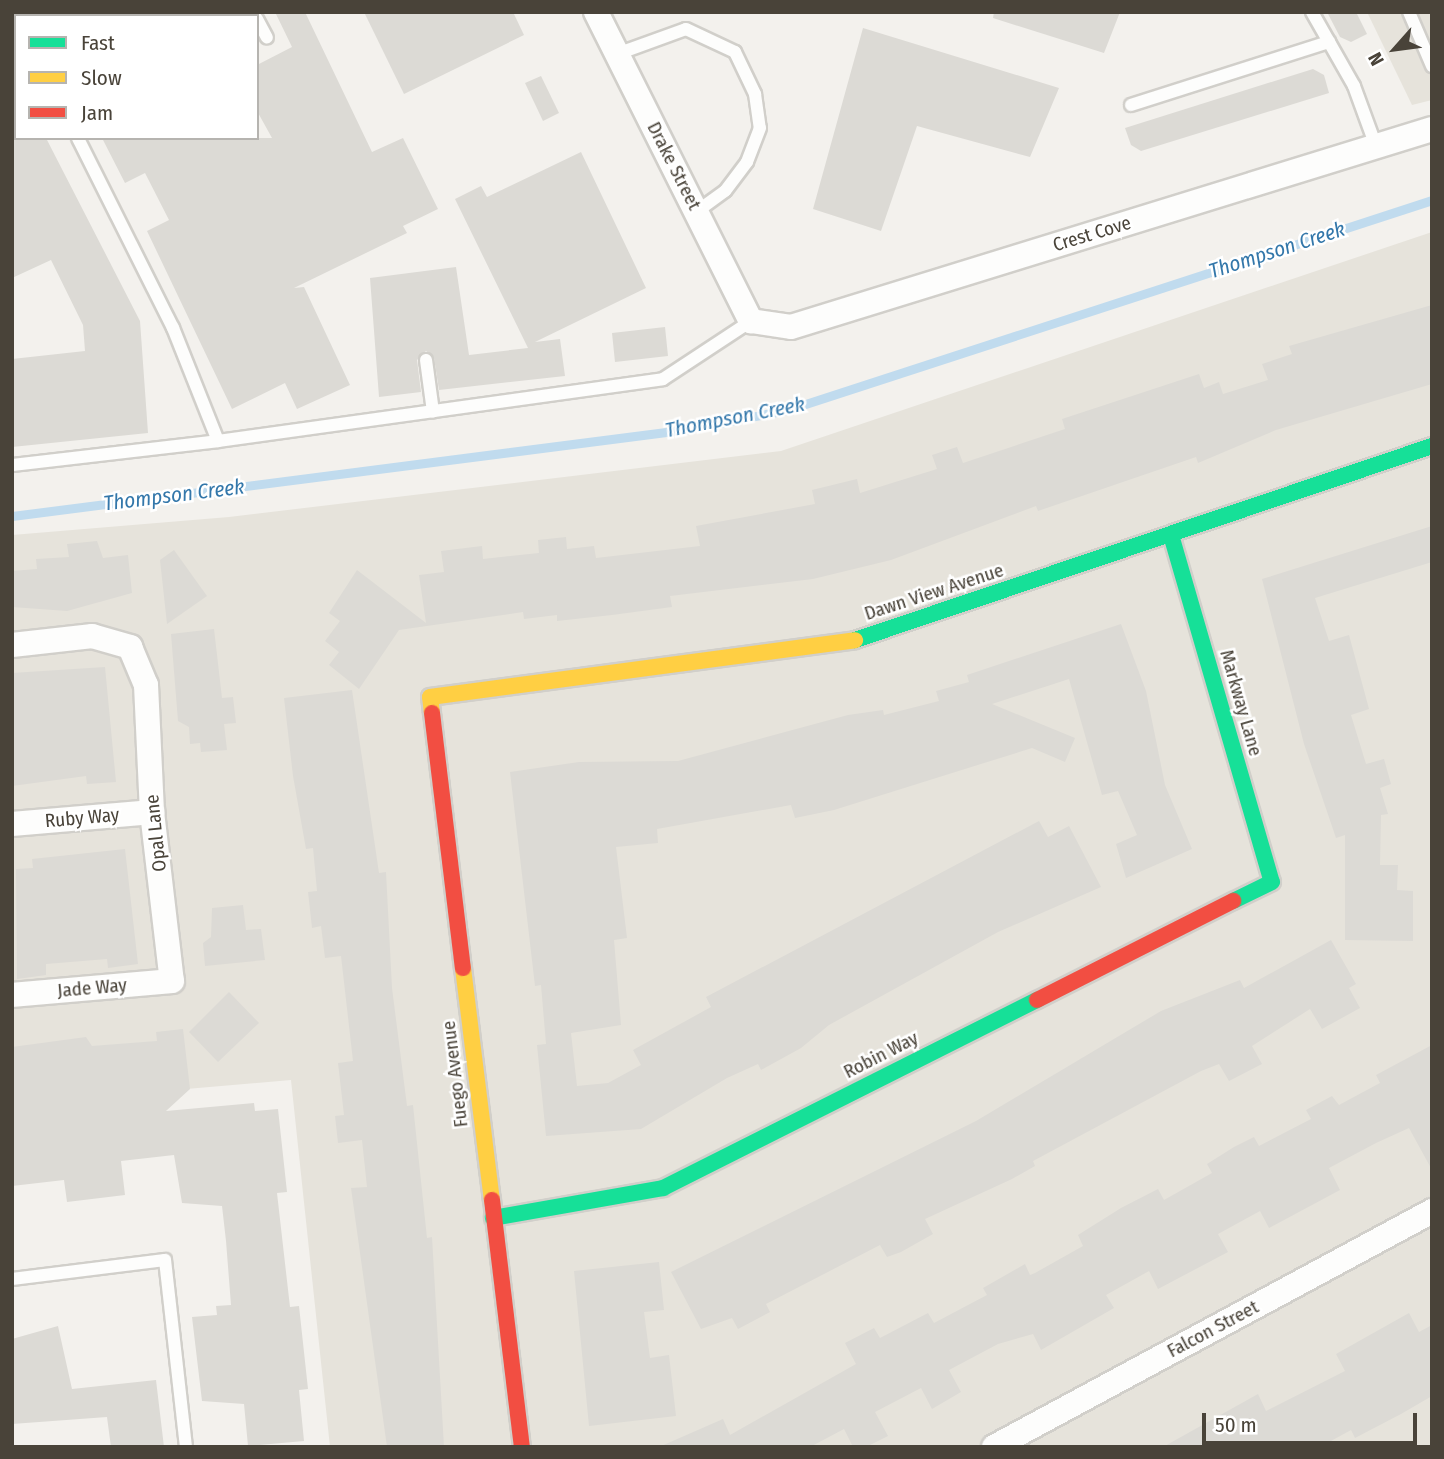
<!DOCTYPE html>
<html>
<head>
<meta charset="utf-8">
<style>
	body { margin:0 }
	#map { position:relative; width:1444px; height:1459px; overflow:hidden; background:#f3f1ed; font-family:"Fira Sans Condensed",sans-serif }
	div>[style] { position:absolute }
	[style*='--x'] { left:calc(var(--x)*1px); top:calc(var(--y)*1px); width:calc(var(--w)*1px); rotate:calc(var(--a)*1deg) }
	.residential>* { inset:0; background:#e6e3db }
	.stream>* { height:9px; margin:-4.5px; padding:0 4.5px; transform-origin:4.5px; border-radius:4.5px; background:#c0dbee }
	.building>* { inset:0; background:#dcdad5 }
	.roads { filter:drop-shadow(2px 0 #d1cfca) drop-shadow(-2px 0 #d1cfca) drop-shadow(0 2px #d1cfca) drop-shadow(0 -2px #d1cfca) }
	.lane>* { height:12px; margin:-6px; padding:0 6px; transform-origin:6px; border-radius:6px; background:#fdfdfc }
	.street>* { height:24px; margin:-12px; padding:0 12px; transform-origin:12px; border-radius:12px; background:#fdfdfc }
	.fast>* { height:16px; margin:-8px; padding:0 8px; transform-origin:8px; border-radius:8px; background:#16e098 }
	.slow>* { height:16px; margin:-8px; padding:0 8px; transform-origin:8px; border-radius:8px; background:#ffcf43 }
	.jam>* { height:16px; margin:-8px; padding:0 8px; transform-origin:8px; border-radius:8px; background:#f24e42 }
	span { translate:-50% -50%; white-space:nowrap; text-align:center; line-height:1.15; -webkit-text-stroke:5px #fff; paint-order:stroke }
	.street-label { font-size:19px; color:#494339 }
	.water-label { font-size:21px; color:#37a; font-style:italic }
	.frame { position:absolute; inset:0; border:14px solid #494339; pointer-events:none }
	.legend { position:absolute; left:14px; top:14px; width:245px; height:126px; box-sizing:border-box; background:#fff; border:2px solid #b6b4b0; margin:0; padding:9px 12px; list-style:none; font-size:21px; color:#494339 }
	.legend li { display:flex; align-items:center; gap:14px; height:35px }
	.legend b { width:35px; border:2px solid #b6b4b0 }
	.north { position:absolute; left:1360px; top:14px; width:70px; height:70px; -webkit-text-stroke:5px #fff; paint-order:stroke; rotate:242deg; font-size:19px; font-weight:700; line-height:28px; text-align:center; color:#494339 }
	.north::after { content:''; display:block; margin:auto; width:24px; height:32px; background:#494339; clip-path:polygon(50% 0,100% 100%,50% 72%,0 100%) }
	.scale { position:absolute; left:1202px; top:1413px; width:215px; height:32px; box-sizing:border-box; border:4px solid #494339; border-top:0; padding-left:9px; font-size:21px; line-height:24px; white-space:nowrap; color:#494339; -webkit-text-stroke:5px #fff; paint-order:stroke }
</style>
</head>
<body>
<div id="map">
	<div class="residential">
		<i style="clip-path:polygon(1367px 12px,1432px 12px,1432px 100px,1412px 105px)"></i>
		<i style="clip-path:polygon(1432px 232px,1432px 1447px,330px 1447px,291px 1080px,12px 1104px,12px 535px,229px 517px,781px 451px)"></i>
	</div>
	<div class="stream">
		<i style="--x:12;--y:516;--w:683;--a:-7.32"></i>
		<i style="--x:689;--y:429;--w:100;--a:-11"></i>
		<i style="--x:787;--y:410;--w:678;--a:-18.03"></i>
	</div>
	<div class="building">
		<i style="clip-path:polygon(275px 12px,305px 12px,372px 152px,403px 138px,438px 209px,403px 226px,407px 233px,294px 288px,304px 287px,350px 385px,297px 409px,285px 383px,232px 409px,147px 231px,169px 220px,145px 173px,125px 183px,102px 138px,272px 138px,257px 111px,257px 65px,292px 47px)"></i>
		<i style="clip-path:polygon(364px 12px,513px 12px,524px 35px,404px 94px)"></i>
		<i style="clip-path:polygon(994px 12px,1120px 12px,1104px 53px,993px 18px)"></i>
		<i style="clip-path:polygon(1327px 12px,1356px 12px,1367px 34px,1351px 42px,1340px 37px)"></i>
		<i style="clip-path:polygon(863px 28px,1059px 88px,1030px 157px,917px 126px,881px 231px,813px 209px)"></i>
		<i style="clip-path:polygon(1313px 69px,1324px 75px,1329px 93px,1141px 151px,1131px 145px,1125px 128px)"></i>
		<i style="clip-path:polygon(541px 76px,559px 113px,543px 121px,525px 83px)"></i>
		<i style="clip-path:polygon(12px 138px,46px 138px,140px 321px,148px 433px,12px 447px,12px 359px,85px 351px,83px 325px,51px 260px,12px 278px)"></i>
		<i style="clip-path:polygon(581px 152px,646px 288px,535px 342px,560px 339px,565px 376px,439px 390px,434px 358px,426px 351px,417px 360px,421px 392px,379px 397px,370px 278px,456px 267px,469px 355px,528px 348px,455px 199px,481px 186px,487px 197px)"></i>
		<i style="clip-path:polygon(1432px 305px,1432px 384px,1276px 430px,1198px 463px,1196px 457px,1038px 511px,1036px 506px,891px 560px,813px 579px,670px 596px,672px 607px,612px 615px,557px 621px,557px 615px,524px 619px,523px 612px,399px 630px,359px 689px,329px 665px,339px 652px,325px 641px,340px 621px,329px 613px,357px 570px,426px 623px,419px 575px,444px 572px,441px 551px,482px 546px,483px 559px,539px 553px,538px 540px,566px 537px,567px 549px,594px 546px,596px 558px,700px 546px,696px 526px,815px 504px,812px 490px,857px 479px,860px 493px,937px 469px,932px 455px,957px 447px,963px 463px,1065px 429px,1062px 419px,1199px 374px,1204px 388px,1219px 382px,1223px 394px,1268px 380px,1262px 364px,1292px 354px,1289px 346px)"></i>
		<i style="clip-path:polygon(665px 327px,668px 356px,615px 362px,612px 333px)"></i>
		<i style="clip-path:polygon(1432px 526px,1432px 562px,1315px 598px,1329px 641px,1349px 635px,1369px 709px,1351px 715px,1366px 764px,1384px 759px,1391px 784px,1380px 788px,1388px 814px,1381px 815px,1380px 865px,1398px 865px,1397px 890px,1413px 891px,1413px 941px,1345px 940px,1345px 835px,1336px 838px,1304px 744px,1262px 579px)"></i>
		<i style="clip-path:polygon(97px 541px,103px 558px,128px 555px,132px 593px,67px 611px,12px 607px,12px 571px,37px 569px,36px 559px,69px 557px,67px 544px)"></i>
		<i style="clip-path:polygon(174px 550px,207px 596px,167px 624px,160px 560px)"></i>
		<i style="clip-path:polygon(1121px 624px,1146px 691px,1165px 785px,1192px 849px,1126px 878px,1116px 844px,1137px 835px,1118px 791px,1102px 795px,1069px 679px,992px 704px,1075px 738px,1065px 762px,1032px 748px,834px 810px,795px 818px,791px 805px,657px 829px,658px 843px,616px 847px,627px 938px,614px 940px,621px 1025px,571px 1033px,577px 1086px,608px 1083px,641px 1065px,633px 1050px,711px 1007px,706px 997px,1039px 821px,1048px 837px,1069px 826px,1101px 887px,998px 932px,829px 1025px,801px 1048px,761px 1070px,758px 1064px,727px 1078px,641px 1129px,546px 1136px,537px 1045px,546px 1044px,541px 985px,535px 986px,510px 772px,579px 762px,678px 761px,848px 715px,883px 710px,884px 715px,939px 701px,936px 691px,969px 682px,967px 675px)"></i>
		<i style="clip-path:polygon(214px 629px,222px 698px,233px 697px,236px 723px,224px 724px,227px 750px,201px 752px,200px 743px,190px 744px,189px 727px,178px 721px,171px 634px)"></i>
		<i style="clip-path:polygon(105px 667px,116px 782px,87px 784px,86px 776px,12px 786px,12px 673px)"></i>
		<i style="clip-path:polygon(352px 690px,379px 873px,386px 872px,392px 988px,407px 1106px,413px 1105px,427px 1238px,432px 1237px,444px 1447px,387px 1447px,351px 1188px,367px 1187px,362px 1140px,338px 1143px,335px 1116px,344px 1115px,338px 1063px,353px 1061px,341px 956px,325px 958px,321px 926px,312px 928px,308px 892px,317px 891px,313px 848px,306px 849px,293px 776px,284px 698px)"></i>
		<i style="clip-path:polygon(125px 849px,138px 964px,108px 968px,107px 959px,46px 964px,46px 975px,17px 979px,16px 869px,33px 868px,32px 859px)"></i>
		<i style="clip-path:polygon(243px 905px,246px 930px,261px 929px,265px 960px,205px 966px,203px 943px,211px 937px,212px 908px)"></i>
		<i style="clip-path:polygon(1331px 940px,1356px 984px,1349px 988px,1360px 1008px,1322px 1029px,1310px 1009px,1252px 1046px,1262px 1064px,1229px 1081px,1219px 1064px,1201px 1071px,1033px 1161px,1035px 1166px,1012px 1179px,925px 1219px,933px 1234px,901px 1252px,887px 1257px,880px 1245px,766px 1304px,770px 1312px,738px 1329px,732px 1318px,701px 1329px,671px 1272px,976px 1121px,1161px 1011px,1240px 980px,1244px 988px)"></i>
		<i style="clip-path:polygon(229px 992px,259px 1023px,218px 1062px,189px 1032px)"></i>
		<i style="clip-path:polygon(183px 1029px,190px 1089px,166px 1111px,254px 1103px,255px 1111px,278px 1109px,287px 1192px,277px 1193px,290px 1307px,299px 1306px,308px 1389px,299px 1390px,304px 1441px,248px 1446px,244px 1404px,202px 1401px,192px 1317px,217px 1315px,216px 1306px,231px 1305px,226px 1241px,222px 1206px,182px 1203px,174px 1155px,121px 1161px,125px 1195px,67px 1202px,64px 1180px,12px 1186px,12px 1047px,86px 1037px,92px 1046px,157px 1041px,156px 1032px)"></i>
		<i style="clip-path:polygon(1432px 1045px,1432px 1170px,1409px 1128px,1376px 1143px,1329px 1168px,1340px 1190px,1269px 1228px,1260px 1211px,1218px 1234px,1228px 1252px,1158px 1289px,1149px 1271px,1106px 1295px,1114px 1308px,1041px 1350px,1033px 1334px,998px 1344px,949px 1370px,961px 1392px,932px 1409px,921px 1388px,875px 1412px,888px 1436px,866px 1447px,853px 1447px,844px 1429px,810px 1447px,659px 1447px,723px 1419px,730px 1435px,856px 1364px,845px 1343px,874px 1328px,880px 1338px,928px 1313px,934px 1323px,987px 1295px,983px 1288px,1025px 1264px,1030px 1275px,1035px 1273px,1083px 1246px,1078px 1235px,1121px 1208px,1158px 1189px,1164px 1200px,1212px 1173px,1207px 1164px,1234px 1147px,1254px 1137px,1259px 1146px,1311px 1119px,1306px 1110px,1332px 1096px,1339px 1105px,1380px 1083px,1376px 1075px)"></i>
		<i style="clip-path:polygon(659px 1262px,664px 1310px,644px 1312px,650px 1358px,669px 1355px,676px 1416px,589px 1426px,574px 1271px)"></i>
		<i style="clip-path:polygon(1409px 1313px,1419px 1332px,1432px 1325px,1432px 1396px,1401px 1414px,1355px 1438px,1351px 1430px,1320px 1447px,1163px 1447px,1258px 1394px,1266px 1411px,1345px 1371px,1336px 1354px)"></i>
		<i style="clip-path:polygon(58px 1326px,72px 1389px,156px 1380px,164px 1447px,111px 1447px,107px 1417px,12px 1424px,12px 1339px)"></i>
	</div>
	<div class="roads">
		<div class="lane">
			<i style="--x:15;--y:12;--w:4;--a:63"></i>
			<i style="--x:1312;--y:12;--w:85;--a:60.4"></i>
			<i style="--x:1354;--y:86;--w:64;--a:69.9"></i>
			<i style="--x:1409;--y:12;--w:59;--a:66.9"></i>
			<i style="--x:119;--y:16;--w:8;--a:-30"></i>
			<i style="--x:257;--y:19;--w:21;--a:62"></i>
			<i style="--x:617;--y:54;--w:73;--a:-19.9"></i>
			<i style="--x:686;--y:29;--w:54;--a:25.1"></i>
			<i style="--x:735;--y:52;--w:47;--a:64.5"></i>
			<i style="--x:755;--y:94;--w:34;--a:82"></i>
			<i style="--x:760;--y:128;--w:36;--a:111"></i>
			<i style="--x:747;--y:162;--w:36;--a:127"></i>
			<i style="--x:725;--y:191;--w:36;--a:144"></i>
			<i style="--x:12;--y:70;--w:4;--a:-14"></i>
			<i style="--x:1131;--y:105;--w:208;--a:-17.7"></i>
			<i style="--x:426;--y:360;--w:52;--a:82.3"></i>
			<i style="--x:218;--y:441;--w:449;--a:-7.9"></i>
			<i style="--x:663;--y:379;--w:105;--a:-33.4"></i>
			<i style="--x:12;--y:465;--w:207;--a:-6.6"></i>
			<i style="--x:218;--y:441;--w:122;--a:-111.7"></i>
			<i style="--x:173;--y:328;--w:212;--a:-116.6"></i>
			<i style="--x:12;--y:1279;--w:154;--a:-7.1"></i>
			<i style="--x:165;--y:1260;--w:188;--a:83.6"></i>
		</div>
		<div class="street">
			<i style="--x:596;--y:12;--w:346;--a:63.4"></i>
			<i style="--x:751;--y:321;--w:40;--a:8.5"></i>
			<i style="--x:791;--y:327;--w:671;--a:-17.17"></i>
			<i style="--x:12;--y:645;--w:81;--a:-6.4"></i>
			<i style="--x:92;--y:636;--w:40;--a:16"></i>
			<i style="--x:130;--y:647;--w:41;--a:67.2"></i>
			<i style="--x:146;--y:685;--w:127;--a:87.3"></i>
			<i style="--x:152;--y:812;--w:170;--a:83.3"></i>
			<i style="--x:172;--y:981;--w:161;--a:175"></i>
			<i style="--x:12;--y:824;--w:141;--a:-4.9"></i>
			<i style="--x:994;--y:1447;--w:498;--a:-28.3"></i>
		</div>
		<div class="fast">
			<i style="--x:1171;--y:535;--w:361;--a:73.8"></i>
			<i style="--x:1272;--y:882;--w:43;--a:154"></i>
			<i style="--x:855;--y:640;--w:609;--a:-18.58"></i>
			<i style="--x:493;--y:1218;--w:173;--a:-10"></i>
			<i style="--x:663;--y:1188;--w:419;--a:-26.7"></i>
		</div>
		<div class="slow">
			<i style="--x:432;--y:713;--w:16;--a:-97"></i>
			<i style="--x:430;--y:697;--w:429;--a:-7.6"></i>
			<i style="--x:463;--y:968;--w:234;--a:82.9"></i>
		</div>
		<div class="jam">
			<i style="--x:432;--y:713;--w:257;--a:83.1"></i>
			<i style="--x:1037;--y:1000;--w:220;--a:-26.8"></i>
			<i style="--x:492;--y:1200;--w:249;--a:83.1"></i>
		</div>
	</div>
	<div class="street-label">
		<span style="left:674px;top:166px;rotate:63deg">Drake Street</span>
		<span style="left:1092px;top:234px;rotate:-17deg">Crest Cove</span>
		<span style="left:934px;top:592px;rotate:-18deg">Dawn View Avenue</span>
		<span style="left:1241px;top:703px;rotate:74deg">Markway Lane</span>
		<span style="left:82px;top:818px;rotate:-5deg">Ruby Way</span>
		<span style="left:156px;top:833px;rotate:-96deg">Opal Lane</span>
		<span style="left:92px;top:988px;rotate:-5deg">Jade Way</span>
		<span style="left:881px;top:1055px;rotate:-27deg">Robin Way</span>
		<span style="left:455px;top:1074px;rotate:-97deg">Fuego Avenue</span>
		<span style="left:1213px;top:1329px;rotate:-28deg">Falcon Street</span>
	</div>
	<div class="water-label">
		<span style="left:1277px;top:250px;rotate:-18deg">Thompson Creek</span>
		<span style="left:735px;top:417px;rotate:-11deg">Thompson Creek</span>
		<span style="left:174px;top:495px;rotate:-7deg">Thompson Creek</span>
	</div>
	<div class="frame"></div>
	<ul class="legend">
	<li><b style="height:9px;background:#16e098"></b>Fast</li>
	<li><b style="height:9px;background:#ffcf43"></b>Slow</li>
	<li><b style="height:9px;background:#f24e42"></b>Jam</li>
	</ul>
	<div class="north">N</div>
	<div class="scale">50 m</div>
</div>
</body>
</html>
